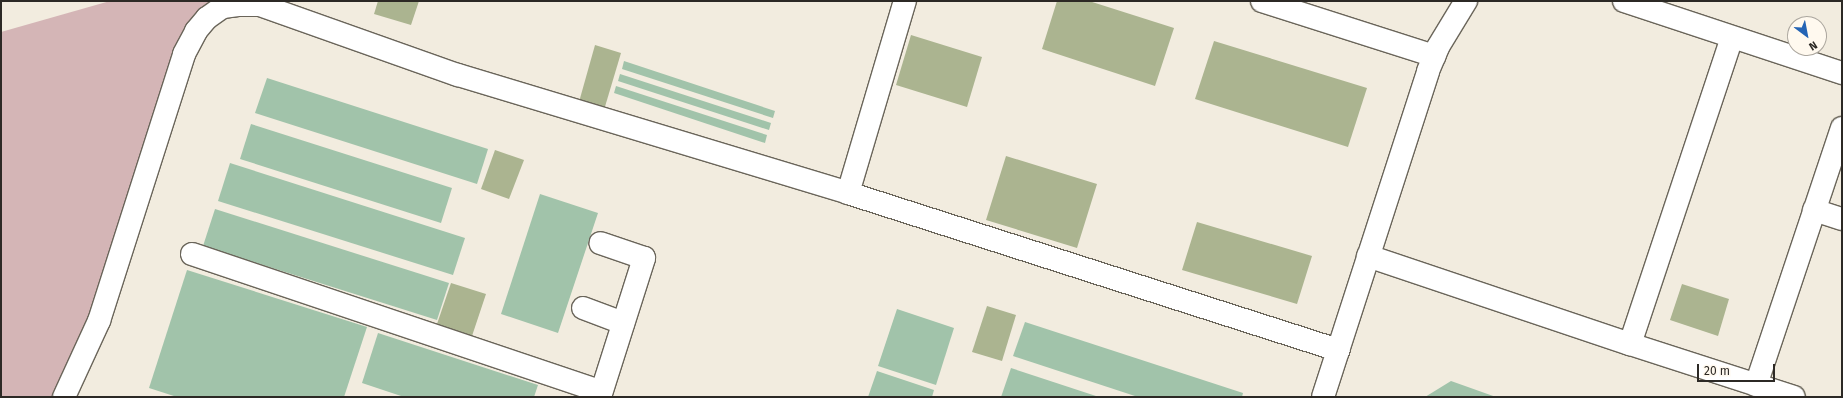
<!DOCTYPE html>
<html>
<head>
<meta charset="utf-8">
<style>
	body { margin:0 }
	#map { position:relative; width:1843px; height:398px; overflow:hidden; background:#f2ecdf; font-family:"Fira Sans",sans-serif }
	div>[style] { position:absolute }
	[style*='--x'] { left:calc(var(--x)*1px); top:calc(var(--y)*1px); width:calc(var(--w)*1px); rotate:calc(var(--a)*1deg) }
	.green>* { inset:0; background:#d4b5b6 }
	.water>* { inset:0; background:#a1c3aa }
	.building>* { inset:0; background:#abb490 }
	.roads { filter:drop-shadow(1px 0 #6a655a) drop-shadow(-1px 0 #6a655a) drop-shadow(0 1px #6a655a) drop-shadow(0 -1px #6a655a) }
	.minor>* { height:22px; margin:-11px; padding:0 11px; transform-origin:11px; border-radius:11px; background:#fff }
	span { translate:-50% -50%; white-space:nowrap; text-align:center; line-height:1.15; -webkit-text-stroke:4px #fff9ef; paint-order:stroke }
	.frame { position:absolute; inset:0; border:2px solid #2c2925; pointer-events:none }
	.north { position:absolute; left:1787px; top:16px; width:40px; height:40px; box-sizing:border-box; background:#fff9ef; border:1px solid #aba69e; border-radius:50%; rotate:148deg; font-size:11px; font-weight:700; line-height:16px; text-align:center; color:#2c2925 }
	.north::after { content:''; display:block; margin:auto; width:14px; height:18px; background:#2464b5; clip-path:polygon(50% 0,100% 100%,50% 72%,0 100%) }
	.scale { position:absolute; left:1697px; top:364px; width:78px; height:18px; box-sizing:border-box; border:2px solid #2c2925; border-top:0; padding-left:5px; font-size:12px; line-height:14px; white-space:nowrap; color:#2c2925; -webkit-text-stroke:3px #fff9ef; paint-order:stroke }
</style>
</head>
<body>
<div id="map">
	<div class="green">
		<i style="clip-path:polygon(110px 1px,215px 1px,72px 397px,1px 397px,1px 32px)"></i>
	</div>
	<div class="water">
		<i style="clip-path:polygon(624px 61px,775px 111px,773px 118px,622px 69px)"></i>
		<i style="clip-path:polygon(620px 74px,771px 123px,769px 130px,618px 81px)"></i>
		<i style="clip-path:polygon(267px 78px,488px 149px,477px 184px,255px 113px)"></i>
		<i style="clip-path:polygon(616px 86px,767px 135px,765px 143px,614px 93px)"></i>
		<i style="clip-path:polygon(251px 124px,452px 188px,441px 223px,240px 159px)"></i>
		<i style="clip-path:polygon(230px 163px,465px 238px,453px 275px,218px 201px)"></i>
		<i style="clip-path:polygon(540px 194px,598px 213px,558px 333px,501px 314px)"></i>
		<i style="clip-path:polygon(215px 209px,449px 283px,437px 320px,203px 246px)"></i>
		<i style="clip-path:polygon(187px 270px,367px 327px,344px 397px,177px 397px,149px 388px)"></i>
		<i style="clip-path:polygon(897px 309px,954px 328px,936px 385px,878px 366px)"></i>
		<i style="clip-path:polygon(1025px 322px,1243px 393px,1242px 397px,1138px 397px,1013px 356px)"></i>
		<i style="clip-path:polygon(378px 333px,538px 385px,534px 397px,404px 397px,362px 383px)"></i>
		<i style="clip-path:polygon(1011px 368px,1099px 397px,1001px 397px)"></i>
		<i style="clip-path:polygon(877px 371px,934px 390px,932px 397px,868px 397px)"></i>
		<i style="clip-path:polygon(1451px 381px,1496px 397px,1425px 397px)"></i>
	</div>
	<div class="building">
		<i style="clip-path:polygon(378px 1px,419px 1px,411px 25px,374px 14px)"></i>
		<i style="clip-path:polygon(1057px 1px,1089px 1px,1174px 28px,1155px 86px,1042px 49px)"></i>
		<i style="clip-path:polygon(911px 35px,982px 57px,967px 107px,896px 85px)"></i>
		<i style="clip-path:polygon(1214px 41px,1367px 88px,1348px 147px,1195px 99px)"></i>
		<i style="clip-path:polygon(595px 45px,621px 53px,604px 110px,579px 102px)"></i>
		<i style="clip-path:polygon(495px 150px,524px 160px,509px 199px,481px 189px)"></i>
		<i style="clip-path:polygon(1006px 156px,1097px 184px,1077px 248px,986px 220px)"></i>
		<i style="clip-path:polygon(1197px 222px,1312px 256px,1297px 304px,1182px 270px)"></i>
		<i style="clip-path:polygon(451px 283px,486px 294px,472px 336px,437px 324px)"></i>
		<i style="clip-path:polygon(1682px 284px,1729px 299px,1718px 336px,1670px 320px)"></i>
		<i style="clip-path:polygon(987px 306px,1016px 315px,1002px 361px,972px 352px)"></i>
	</div>
	<div class="roads">
		<div class="minor">
			<i style="--x:1262;--y:1;--w:181;--a:17.7"></i>
			<i style="--x:1624;--y:1;--w:230;--a:18.3"></i>
			<i style="--x:848;--y:193;--w:200;--a:-73.5"></i>
			<i style="--x:1814;--y:210;--w:29;--a:18"></i>
			<i style="--x:192;--y:254;--w:432;--a:18.6"></i>
			<i style="--x:1368;--y:256;--w:276;--a:18.6"></i>
			<i style="--x:1630;--y:344;--w:172;--a:17.9"></i>
			<i style="--x:583;--y:308;--w:43;--a:20.6"></i>
			<i style="--x:1630;--y:344;--w:323;--a:-71.6"></i>
			<i style="--x:1756;--y:385;--w:271;--a:-71.5"></i>
			<i style="--x:64;--y:397;--w:84;--a:-65.3"></i>
			<i style="--x:99;--y:321;--w:280;--a:-72.3"></i>
			<i style="--x:184;--y:54;--w:26;--a:-62"></i>
			<i style="--x:196;--y:31;--w:17;--a:-50"></i>
			<i style="--x:207;--y:18;--w:19;--a:-35"></i>
			<i style="--x:223;--y:7;--w:17;--a:-7"></i>
			<i style="--x:240;--y:5;--w:20;--a:0"></i>
			<i style="--x:260;--y:5;--w:210;--a:19.5"></i>
			<i style="--x:458;--y:75;--w:407;--a:16.8"></i>
			<i style="--x:848;--y:193;--w:515;--a:17.77"></i>
			<i style="--x:600;--y:397;--w:146;--a:-72.4"></i>
			<i style="--x:644;--y:258;--w:46;--a:-161.2"></i>
			<i style="--x:1323;--y:397;--w:342;--a:-72.1"></i>
			<i style="--x:1428;--y:71;--w:26;--a:-67"></i>
			<i style="--x:1438;--y:47;--w:54;--a:-58.7"></i>
		</div>
	</div>
	<div class="frame"></div>
	<div class="north">N</div>
	<div class="scale">20 m</div>
</div>
</body>
</html>
